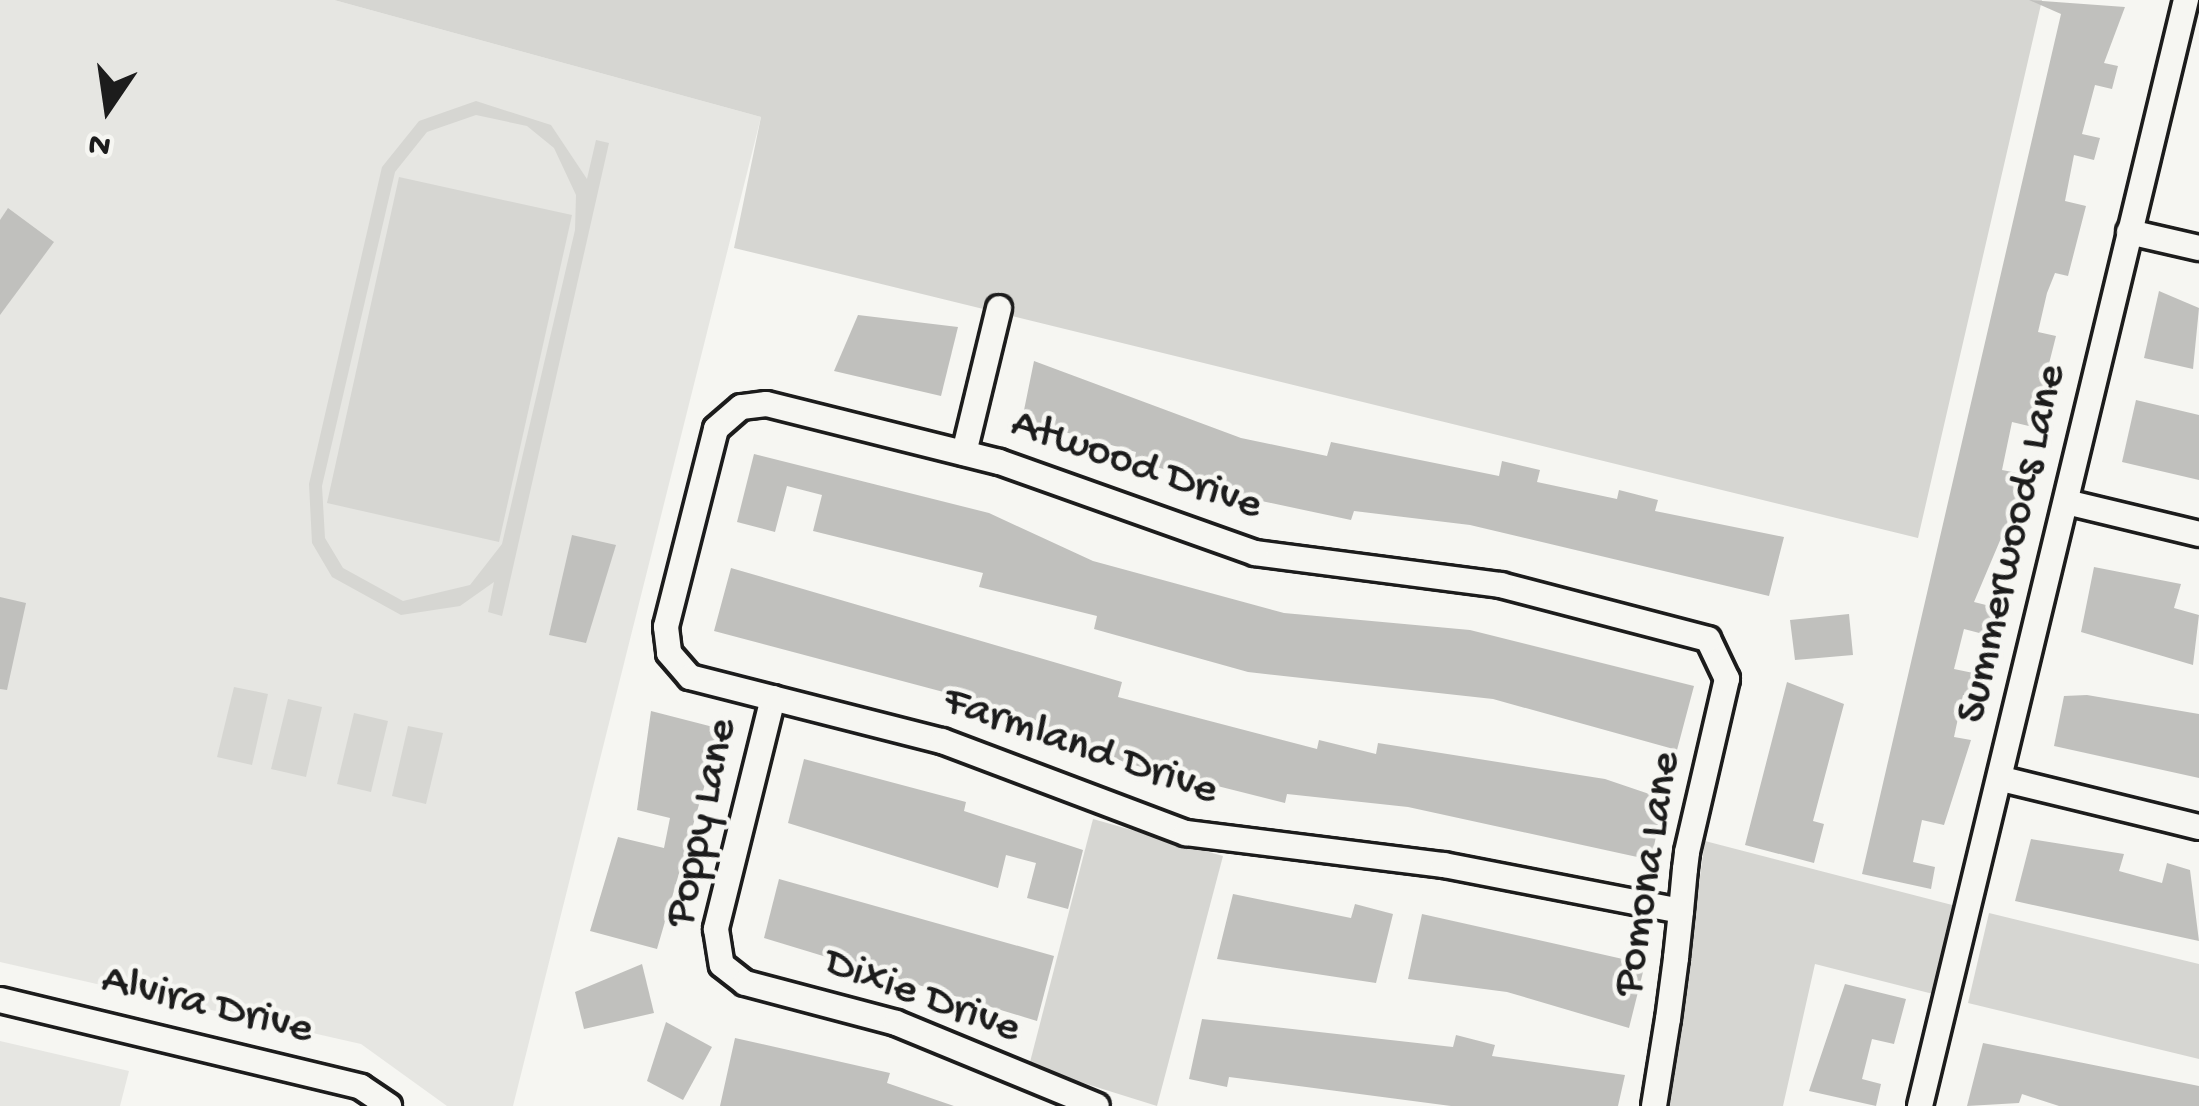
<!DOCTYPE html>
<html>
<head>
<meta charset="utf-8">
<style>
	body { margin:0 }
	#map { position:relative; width:2199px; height:1106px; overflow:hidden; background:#f6f6f2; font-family:"Gochi Hand",sans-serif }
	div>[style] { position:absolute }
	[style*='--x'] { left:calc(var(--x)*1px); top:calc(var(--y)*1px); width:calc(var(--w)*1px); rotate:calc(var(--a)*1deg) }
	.built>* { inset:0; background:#e6e6e2 }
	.green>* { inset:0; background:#d6d6d2 }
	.building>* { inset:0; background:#c0c0bd }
	.roads { filter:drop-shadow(3px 0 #1c1c1c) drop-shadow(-3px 0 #1c1c1c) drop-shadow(0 3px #1c1c1c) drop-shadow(0 -3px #1c1c1c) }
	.minor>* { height:24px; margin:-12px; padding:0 12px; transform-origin:12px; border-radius:12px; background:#f6f6f2 }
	span { translate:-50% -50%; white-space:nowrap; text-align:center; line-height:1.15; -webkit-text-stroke:9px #f6f6f2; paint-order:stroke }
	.street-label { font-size:45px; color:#1c1c1c }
	.north { position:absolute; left:48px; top:48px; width:120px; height:120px; -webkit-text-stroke:9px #f6f6f2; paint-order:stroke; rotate:193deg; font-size:33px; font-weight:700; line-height:48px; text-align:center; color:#1c1c1c }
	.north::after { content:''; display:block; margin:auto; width:42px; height:54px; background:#1c1c1c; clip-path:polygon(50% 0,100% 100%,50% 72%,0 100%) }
</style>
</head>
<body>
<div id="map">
	<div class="built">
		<i style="clip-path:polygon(0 0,334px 0,761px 117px,513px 1106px,447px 1106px,361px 1044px,0 962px)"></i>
		<i style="clip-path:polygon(0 1041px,129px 1071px,120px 1106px,0 1106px)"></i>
	</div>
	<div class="green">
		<i style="clip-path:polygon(334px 0,2042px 0,1918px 538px,734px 248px,761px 117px)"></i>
		<i style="clip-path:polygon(evenodd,476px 101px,551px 125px,587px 179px,596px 140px,609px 143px,502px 616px,488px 612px,494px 582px,460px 606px,401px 615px,332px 577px,312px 543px,309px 484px,382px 167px,419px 121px,476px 101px,476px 115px,527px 126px,554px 148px,576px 195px,575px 230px,502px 544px,470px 585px,403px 601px,343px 568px,325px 538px,322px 486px,395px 172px,427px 132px,476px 115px)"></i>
		<i style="clip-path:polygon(399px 177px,572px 215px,499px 542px,327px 503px)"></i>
		<i style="clip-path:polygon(234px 687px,268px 694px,252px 765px,217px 757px)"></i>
		<i style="clip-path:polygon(288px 699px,322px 707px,306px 777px,271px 769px)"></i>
		<i style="clip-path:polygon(354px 713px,388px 721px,371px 792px,337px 784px)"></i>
		<i style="clip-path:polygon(408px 726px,443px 733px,426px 804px,392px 796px)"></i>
		<i style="clip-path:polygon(1093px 819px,1223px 856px,1157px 1106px,1029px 1066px)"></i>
		<i style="clip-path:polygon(1705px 841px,1960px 907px,1941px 996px,1815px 964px,1783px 1106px,1668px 1106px)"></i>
		<i style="clip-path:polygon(1989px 913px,2199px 964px,2199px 1059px,1968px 1003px)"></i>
	</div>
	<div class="building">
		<i style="clip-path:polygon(2029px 0,2125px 7px,2104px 63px,2118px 66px,2112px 89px,2095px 85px,2082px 134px,2100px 138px,2094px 160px,2074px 155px,2065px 201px,2086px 206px,2068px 276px,2055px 273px,2047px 293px,2038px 332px,2056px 336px,2033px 427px,2012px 422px,2002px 470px,2023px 474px,2018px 498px,1974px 602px,1994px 607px,1987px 635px,1964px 629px,1954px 669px,1983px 675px,1977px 698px,1963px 695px,1954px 737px,1971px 740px,1944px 825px,1922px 820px,1913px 862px,1935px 867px,1931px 889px,1862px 874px,2061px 14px)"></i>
		<i style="clip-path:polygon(8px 208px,54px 242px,0 315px,0 220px)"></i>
		<i style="clip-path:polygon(2159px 291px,2199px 308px,2193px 369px,2144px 358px)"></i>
		<i style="clip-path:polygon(858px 315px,958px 327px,941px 396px,834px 371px)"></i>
		<i style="clip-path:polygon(1034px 361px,1241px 438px,1327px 456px,1331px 442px,1499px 476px,1502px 461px,1540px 470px,1537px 482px,1617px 499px,1619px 490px,1658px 500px,1655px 511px,1784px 537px,1769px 596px,1470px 525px,1354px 511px,1351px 520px,1191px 486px,1193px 477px,1134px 461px,1136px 452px,1022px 420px)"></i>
		<i style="clip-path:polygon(2136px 400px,2199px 415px,2199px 480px,2122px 462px)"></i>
		<i style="clip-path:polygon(754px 454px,989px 513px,1093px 561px,1284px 613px,1470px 630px,1694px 686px,1677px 750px,1493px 699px,1248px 672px,1094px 629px,1097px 616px,979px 587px,983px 573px,813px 531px,822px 495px,787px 486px,775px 532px,737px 522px)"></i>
		<i style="clip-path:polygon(572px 535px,616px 545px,586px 643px,549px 635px)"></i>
		<i style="clip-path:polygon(2094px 567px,2181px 584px,2174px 608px,2199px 615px,2193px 665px,2081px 632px)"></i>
		<i style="clip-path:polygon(731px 568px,1122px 682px,1118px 697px,1317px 749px,1319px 740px,1376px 754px,1378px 743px,1605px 779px,1664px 799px,1651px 860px,1408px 807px,1287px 794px,1285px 803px,1126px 763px,1015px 711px,714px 631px)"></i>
		<i style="clip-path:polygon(0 597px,26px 603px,7px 690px,0 689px)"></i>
		<i style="clip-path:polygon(1849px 614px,1853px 655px,1795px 660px,1790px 620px)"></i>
		<i style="clip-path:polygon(1787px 682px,1844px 704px,1813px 821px,1824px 824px,1814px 863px,1745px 845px)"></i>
		<i style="clip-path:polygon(2087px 695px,2199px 714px,2199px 778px,2054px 746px,2064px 696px)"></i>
		<i style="clip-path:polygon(651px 711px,721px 729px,657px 949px,590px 931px,618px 837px,664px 848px,670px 818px,637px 810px)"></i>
		<i style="clip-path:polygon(804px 759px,966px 802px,964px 811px,1083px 850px,1068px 909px,1027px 898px,1036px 863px,1006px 855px,998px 888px,788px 823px)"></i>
		<i style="clip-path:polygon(2031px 839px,2124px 854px,2119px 871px,2162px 883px,2167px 863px,2190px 870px,2199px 941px,2015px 901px)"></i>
		<i style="clip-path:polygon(779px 879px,1054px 956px,1037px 1021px,764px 938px)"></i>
		<i style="clip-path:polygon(1233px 894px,1351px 918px,1355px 904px,1393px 914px,1376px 983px,1217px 959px)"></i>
		<i style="clip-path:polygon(1422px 914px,1645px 964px,1629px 1028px,1507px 992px,1408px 979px)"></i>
		<i style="clip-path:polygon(642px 964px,654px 1013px,584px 1029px,575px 992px)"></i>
		<i style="clip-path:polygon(1845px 984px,1906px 999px,1894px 1044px,1872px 1039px,1862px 1079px,1881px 1084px,1876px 1106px,1809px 1091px)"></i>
		<i style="clip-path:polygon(1202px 1019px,1453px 1047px,1456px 1035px,1495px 1045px,1492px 1056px,1625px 1075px,1618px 1106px,1451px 1106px,1229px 1077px,1227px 1087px,1189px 1079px)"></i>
		<i style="clip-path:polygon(666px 1022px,712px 1047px,683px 1100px,647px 1081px)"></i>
		<i style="clip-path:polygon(735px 1038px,890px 1073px,887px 1083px,954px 1106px,720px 1106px)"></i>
		<i style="clip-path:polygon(1983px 1043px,2199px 1086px,2199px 1106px,2059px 1106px,2022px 1094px,2019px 1103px,1967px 1106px)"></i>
	</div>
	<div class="roads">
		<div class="minor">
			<i style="--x:2129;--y:232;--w:72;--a:12.9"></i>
			<i style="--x:964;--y:453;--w:149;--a:-76.4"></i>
			<i style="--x:2066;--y:502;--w:137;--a:13.5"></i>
			<i style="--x:773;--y:698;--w:238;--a:103.9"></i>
			<i style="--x:716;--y:929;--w:36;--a:81"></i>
			<i style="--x:722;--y:965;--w:29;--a:38"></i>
			<i style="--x:745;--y:983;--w:156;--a:14.8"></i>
			<i style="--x:896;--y:1023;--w:217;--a:22.4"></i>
			<i style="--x:2002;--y:779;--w:203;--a:13.7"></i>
			<i style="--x:0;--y:1000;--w:371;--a:13.5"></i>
			<i style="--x:361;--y:1087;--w:34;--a:34"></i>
			<i style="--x:1654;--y:1106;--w:88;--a:-80.9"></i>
			<i style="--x:1668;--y:1019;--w:62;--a:-82.5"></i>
			<i style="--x:1676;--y:958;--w:47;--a:-83.9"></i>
			<i style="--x:1681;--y:911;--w:42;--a:-84.6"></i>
			<i style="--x:1685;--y:869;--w:17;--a:-83"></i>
			<i style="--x:1687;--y:852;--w:178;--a:-77"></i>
			<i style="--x:1727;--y:679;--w:44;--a:-115.4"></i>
			<i style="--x:1708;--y:639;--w:214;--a:-165.4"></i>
			<i style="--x:1501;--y:585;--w:248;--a:-172.6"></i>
			<i style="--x:1255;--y:553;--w:272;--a:-160.4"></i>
			<i style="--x:999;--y:462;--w:240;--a:-166"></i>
			<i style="--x:766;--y:404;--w:25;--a:173"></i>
			<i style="--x:741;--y:407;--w:33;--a:139"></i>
			<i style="--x:716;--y:429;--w:204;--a:104.2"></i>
			<i style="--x:666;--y:627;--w:26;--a:83"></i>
			<i style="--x:669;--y:653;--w:32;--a:49"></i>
			<i style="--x:690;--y:677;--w:260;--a:14.3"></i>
			<i style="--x:942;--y:741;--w:261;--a:20.7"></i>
			<i style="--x:1186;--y:833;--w:260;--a:7.1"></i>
			<i style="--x:1444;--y:865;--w:241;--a:11"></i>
			<i style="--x:1920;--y:1106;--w:1138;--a:-76.48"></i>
		</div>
	</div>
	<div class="street-label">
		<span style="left:1136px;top:466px;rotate:19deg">Atwood Drive</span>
		<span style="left:2013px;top:544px;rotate:-77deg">Summerwoods Lane</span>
		<span style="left:1080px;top:747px;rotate:19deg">Farmland Drive</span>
		<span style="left:703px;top:823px;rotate:-78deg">Poppy Lane</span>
		<span style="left:1649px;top:874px;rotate:-81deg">Pomona Lane</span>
		<span style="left:922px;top:997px;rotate:20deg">Dixie Drive</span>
		<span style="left:207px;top:1006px;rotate:14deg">Alvira Drive</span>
	</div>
	<div class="north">N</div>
</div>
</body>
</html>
